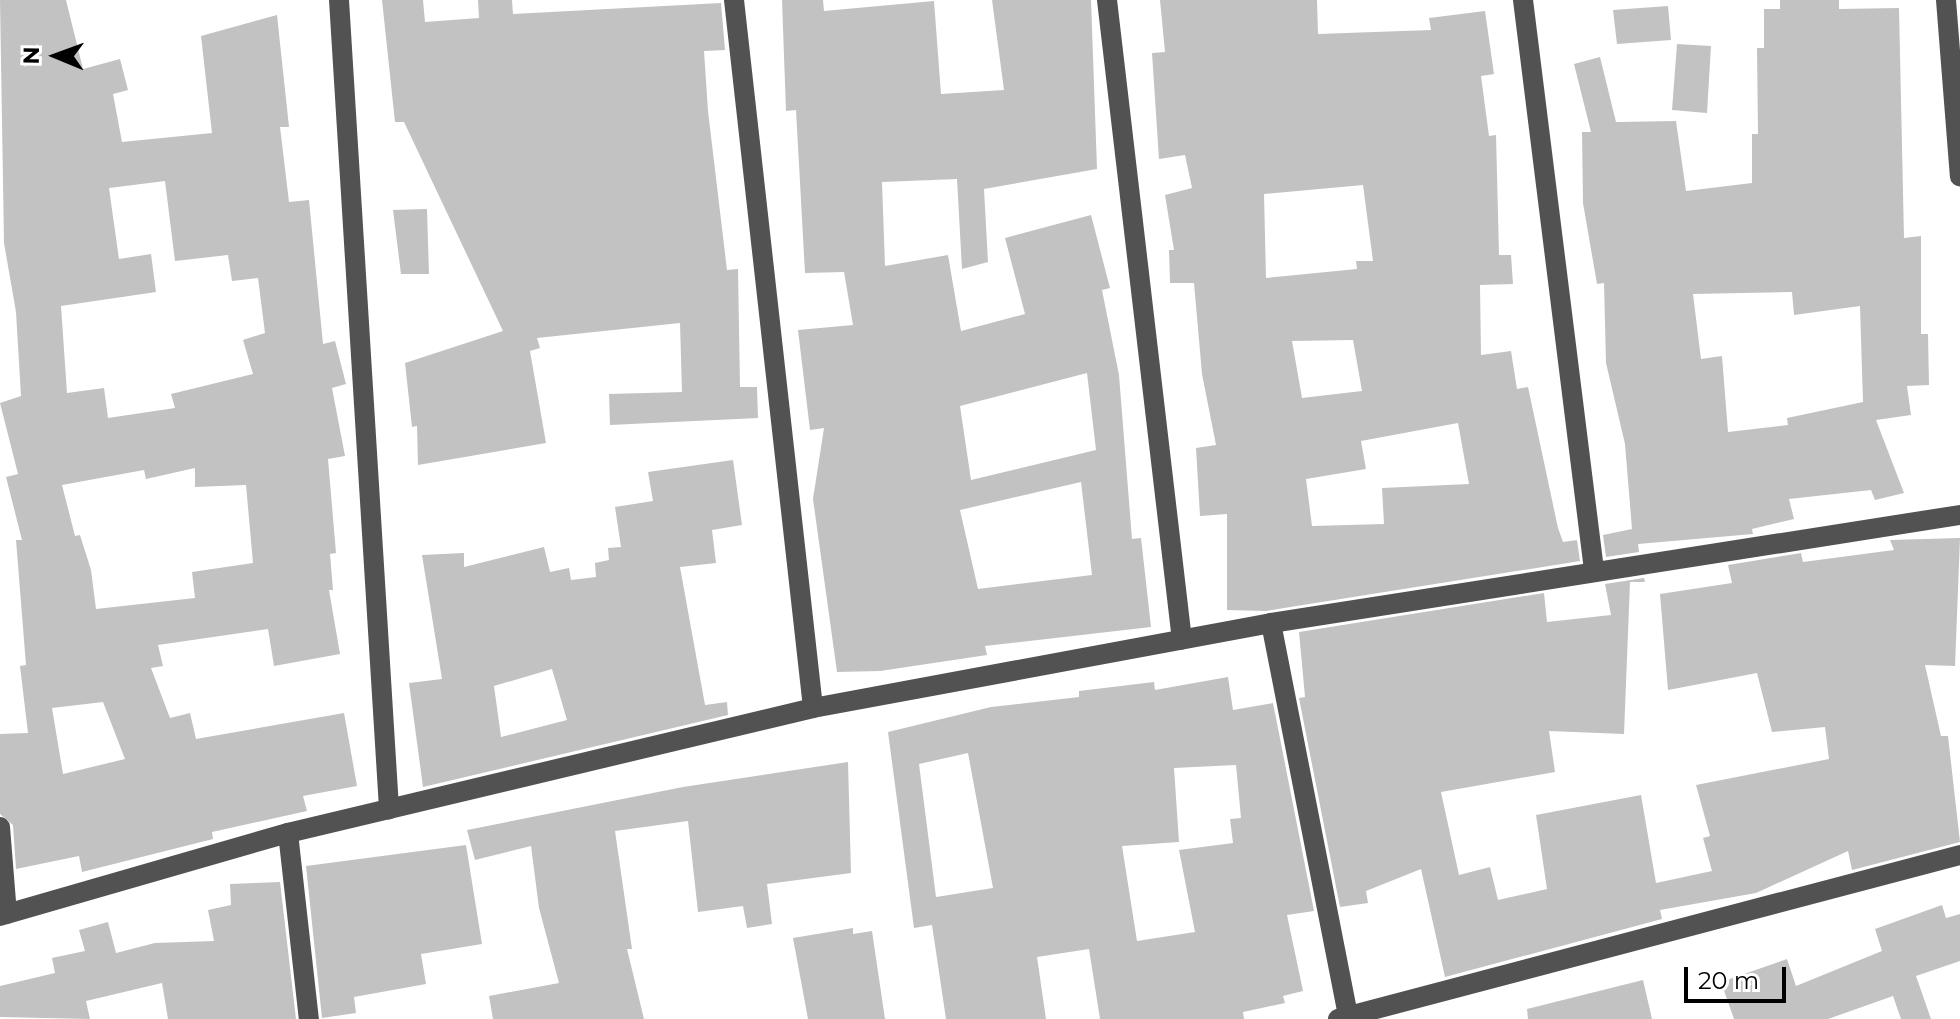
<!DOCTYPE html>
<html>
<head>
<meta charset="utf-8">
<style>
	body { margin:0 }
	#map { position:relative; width:1960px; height:1019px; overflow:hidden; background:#fff; font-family:Montserrat,sans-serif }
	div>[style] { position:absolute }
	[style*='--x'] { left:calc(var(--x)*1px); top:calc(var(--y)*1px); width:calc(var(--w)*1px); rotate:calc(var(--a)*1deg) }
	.building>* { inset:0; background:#c2c2c2 }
	.minor>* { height:20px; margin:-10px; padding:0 10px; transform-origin:10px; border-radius:10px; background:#525252 }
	span { translate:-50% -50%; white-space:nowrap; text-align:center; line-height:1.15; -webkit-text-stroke:7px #fff; paint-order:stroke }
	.north { position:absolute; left:16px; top:16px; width:80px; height:80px; -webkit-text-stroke:6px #fff; paint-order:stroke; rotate:271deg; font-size:22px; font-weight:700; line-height:32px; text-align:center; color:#000 }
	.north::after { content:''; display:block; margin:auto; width:28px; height:36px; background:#000; clip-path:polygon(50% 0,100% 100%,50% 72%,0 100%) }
	.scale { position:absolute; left:1684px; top:967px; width:102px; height:36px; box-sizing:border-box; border:4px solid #000; border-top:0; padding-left:10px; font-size:24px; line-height:28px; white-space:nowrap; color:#000; -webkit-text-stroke:6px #fff; paint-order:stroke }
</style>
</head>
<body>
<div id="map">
	<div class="building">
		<i style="clip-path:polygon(evenodd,0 0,66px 0,83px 69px,120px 59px,128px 90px,113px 94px,122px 142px,212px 133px,201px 36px,277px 15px,289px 127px,280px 127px,289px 202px,309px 200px,323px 344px,335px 341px,346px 384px,332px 388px,345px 456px,328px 459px,336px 553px,330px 554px,333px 590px,329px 590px,340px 654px,274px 666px,268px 629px,158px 645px,163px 666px,151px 668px,170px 718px,190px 713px,196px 739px,344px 713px,357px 786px,303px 796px,307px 811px,212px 832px,213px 839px,82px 872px,79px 856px,16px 869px,13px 825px,0 814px,0 734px,28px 733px,20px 666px,26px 665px,16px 540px,22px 540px,6px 477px,18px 474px,0 403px,21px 396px,16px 312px,4px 243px,0 0,165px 181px,175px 261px,228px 255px,232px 281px,258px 278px,265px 333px,243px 340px,253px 374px,171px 394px,175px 408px,108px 418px,104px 388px,67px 393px,61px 306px,156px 292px,151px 254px,119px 259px,109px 188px,165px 181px,0 0,195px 468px,195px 487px,246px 485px,253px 563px,192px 572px,195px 598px,96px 609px,91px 570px,80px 535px,75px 536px,62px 485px,144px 470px,146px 479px,195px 468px,0 0,103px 702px,125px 759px,63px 774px,52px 708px,103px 702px)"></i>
		<i style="clip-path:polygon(382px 0,423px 0,425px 22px,479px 18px,478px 0,512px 0,513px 14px,721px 3px,725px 50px,704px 51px,708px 111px,727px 270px,738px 269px,740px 387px,757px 387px,758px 418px,610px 425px,609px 394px,682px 392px,680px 323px,537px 338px,540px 348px,530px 351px,546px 443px,418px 465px,417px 426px,412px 427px,405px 363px,503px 331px,404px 122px,395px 122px)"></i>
		<i style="clip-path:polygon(evenodd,782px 0,823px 0,824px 11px,934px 1px,941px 94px,1004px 90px,992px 0,1091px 0,1097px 169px,984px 189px,988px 262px,962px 269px,957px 179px,882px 182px,885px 266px,948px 255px,961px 331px,1025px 314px,1005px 238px,1091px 215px,1110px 288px,1102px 290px,1119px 375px,1132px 539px,1141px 538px,1151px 627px,985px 646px,987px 655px,880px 671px,837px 672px,813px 499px,824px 428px,810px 430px,798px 330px,853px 325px,844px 272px,805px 273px,796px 110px,786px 111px,782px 0,1087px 373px,1096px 450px,971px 480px,960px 406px,1087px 373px,782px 0,1081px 482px,1092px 575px,978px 589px,960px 510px,1081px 482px)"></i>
		<i style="clip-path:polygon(evenodd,1160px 0,1317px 0,1318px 34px,1431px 30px,1429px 18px,1485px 11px,1494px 74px,1481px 76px,1489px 136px,1496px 135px,1499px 255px,1511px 255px,1513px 284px,1480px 285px,1481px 355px,1511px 351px,1517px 389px,1528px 387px,1558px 528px,1563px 542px,1577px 540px,1580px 561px,1266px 611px,1227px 610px,1227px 514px,1200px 516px,1196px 448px,1216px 445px,1202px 374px,1194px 283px,1170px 283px,1169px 250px,1174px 250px,1165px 195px,1192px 188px,1185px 155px,1159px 159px,1152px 53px,1165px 52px,1160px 0,1363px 185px,1373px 261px,1356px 261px,1357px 269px,1266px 278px,1264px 194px,1363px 185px,1160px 0,1353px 340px,1362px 391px,1302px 398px,1292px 341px,1353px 340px,1160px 0,1458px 423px,1469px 484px,1382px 488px,1384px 524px,1312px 526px,1306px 479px,1366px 469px,1361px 441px,1458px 423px)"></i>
		<i style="clip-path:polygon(evenodd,1780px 0,1839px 0,1839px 9px,1899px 8px,1904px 238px,1921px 236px,1921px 334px,1928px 334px,1929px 385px,1907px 386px,1911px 415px,1876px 420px,1904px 493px,1875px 500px,1871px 490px,1789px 499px,1794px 519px,1752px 529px,1753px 534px,1638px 544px,1639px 552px,1606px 557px,1603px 535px,1632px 529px,1625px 444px,1606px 363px,1604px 283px,1597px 284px,1583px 203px,1582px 132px,1591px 132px,1574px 64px,1600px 57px,1616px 122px,1676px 121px,1686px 191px,1752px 183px,1752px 134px,1758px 134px,1757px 48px,1764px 48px,1764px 9px,1780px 9px,1780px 0,1792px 292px,1794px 315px,1860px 306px,1863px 402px,1787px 418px,1788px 425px,1728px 432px,1722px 356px,1701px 359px,1693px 294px,1792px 292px)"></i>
		<i style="clip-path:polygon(1668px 6px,1671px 40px,1617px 44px,1613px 10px)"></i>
		<i style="clip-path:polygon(1677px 44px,1711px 46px,1707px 113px,1672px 110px)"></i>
		<i style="clip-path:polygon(427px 209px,429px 274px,401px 274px,393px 210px)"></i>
		<i style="clip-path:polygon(evenodd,733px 460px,742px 525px,712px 530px,716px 563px,680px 567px,705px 705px,727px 702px,728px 715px,423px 787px,409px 683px,442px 679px,422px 555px,464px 553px,464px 567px,544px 547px,550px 572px,569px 568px,571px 580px,596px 577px,595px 563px,609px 560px,608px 548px,621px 547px,615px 507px,653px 501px,648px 472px,733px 460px,552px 669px,567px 720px,501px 737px,494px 686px,552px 669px)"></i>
		<i style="clip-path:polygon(1960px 538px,1955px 666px,1925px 665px,1941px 736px,1948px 736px,1960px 842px,1852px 870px,1848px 851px,1756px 893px,1660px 910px,1662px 919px,1445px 977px,1421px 869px,1366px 891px,1368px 903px,1340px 907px,1299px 698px,1305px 697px,1299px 632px,1544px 593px,1547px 622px,1611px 615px,1605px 584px,1644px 578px,1645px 582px,1630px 582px,1624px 734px,1549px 731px,1555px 772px,1441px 792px,1459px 875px,1490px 867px,1498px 900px,1547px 889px,1536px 815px,1641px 795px,1656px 883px,1712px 871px,1703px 838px,1710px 836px,1696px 785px,1829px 759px,1825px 727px,1772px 732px,1757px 673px,1668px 690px,1660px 594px,1732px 583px,1728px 565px,1801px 553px,1803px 562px,1894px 550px,1890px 540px)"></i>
		<i style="clip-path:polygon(evenodd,1228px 677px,1233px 710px,1273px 703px,1314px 911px,1287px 915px,1303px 991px,1283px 996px,1285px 1003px,1243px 1012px,1244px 1019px,1100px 1019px,1089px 949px,1037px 957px,1046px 1019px,946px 1019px,932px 925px,914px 928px,888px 732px,991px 707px,1079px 697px,1079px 691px,1154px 682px,1155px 690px,1228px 677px,968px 753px,993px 888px,936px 897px,919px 764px,968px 753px,1228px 677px,1236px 765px,1241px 818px,1230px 819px,1233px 843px,1179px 850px,1195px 932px,1137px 941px,1122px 846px,1179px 842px,1174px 768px,1236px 765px)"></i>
		<i style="clip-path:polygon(848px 762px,851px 873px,767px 884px,772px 924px,747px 928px,743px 906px,698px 912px,688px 821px,615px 831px,632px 949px,627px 949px,644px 1019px,493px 1019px,489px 996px,559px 983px,539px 908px,531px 846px,475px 860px,467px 830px,683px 787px)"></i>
		<i style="clip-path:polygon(466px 845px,482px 944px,421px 954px,426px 984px,354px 997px,356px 1013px,322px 1018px,306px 866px)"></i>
		<i style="clip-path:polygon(280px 882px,296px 1019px,168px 1019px,162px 983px,86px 1001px,90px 1019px,0 1017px,0 986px,55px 973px,52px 958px,85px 951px,79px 930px,108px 922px,116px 953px,155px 943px,214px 941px,208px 910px,231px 905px,230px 884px)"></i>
		<i style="clip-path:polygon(1942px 905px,1946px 918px,1960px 914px,1960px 961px,1916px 976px,1931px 1019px,1901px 1019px,1893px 996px,1828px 1019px,1734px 1019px,1721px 982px,1787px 959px,1796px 986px,1882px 951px,1875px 929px)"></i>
		<i style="clip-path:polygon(853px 928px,853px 934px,872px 931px,885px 1019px,808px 1019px,793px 938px)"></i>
		<i style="clip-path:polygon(1643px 980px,1652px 1019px,1528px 1019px,1527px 1009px)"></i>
	</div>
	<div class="minor">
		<i style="--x:339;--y:0;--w:811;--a:86.46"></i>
		<i style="--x:734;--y:0;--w:712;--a:83.63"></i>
		<i style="--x:1107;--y:0;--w:644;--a:83.32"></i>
		<i style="--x:1523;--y:0;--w:574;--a:82.9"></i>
		<i style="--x:1946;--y:0;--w:177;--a:85.5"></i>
		<i style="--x:1271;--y:623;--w:404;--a:78.9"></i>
		<i style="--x:0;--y:827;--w:87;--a:85.4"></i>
		<i style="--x:288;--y:833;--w:187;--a:83.6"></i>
		<i style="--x:0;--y:916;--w:300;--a:-16.1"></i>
		<i style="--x:288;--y:833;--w:540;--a:-13.39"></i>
		<i style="--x:813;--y:708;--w:466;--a:-10.5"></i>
		<i style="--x:1271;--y:623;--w:697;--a:-8.91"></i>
		<i style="--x:1338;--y:1019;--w:643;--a:-14.77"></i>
	</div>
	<div class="north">N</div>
	<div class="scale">20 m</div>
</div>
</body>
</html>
